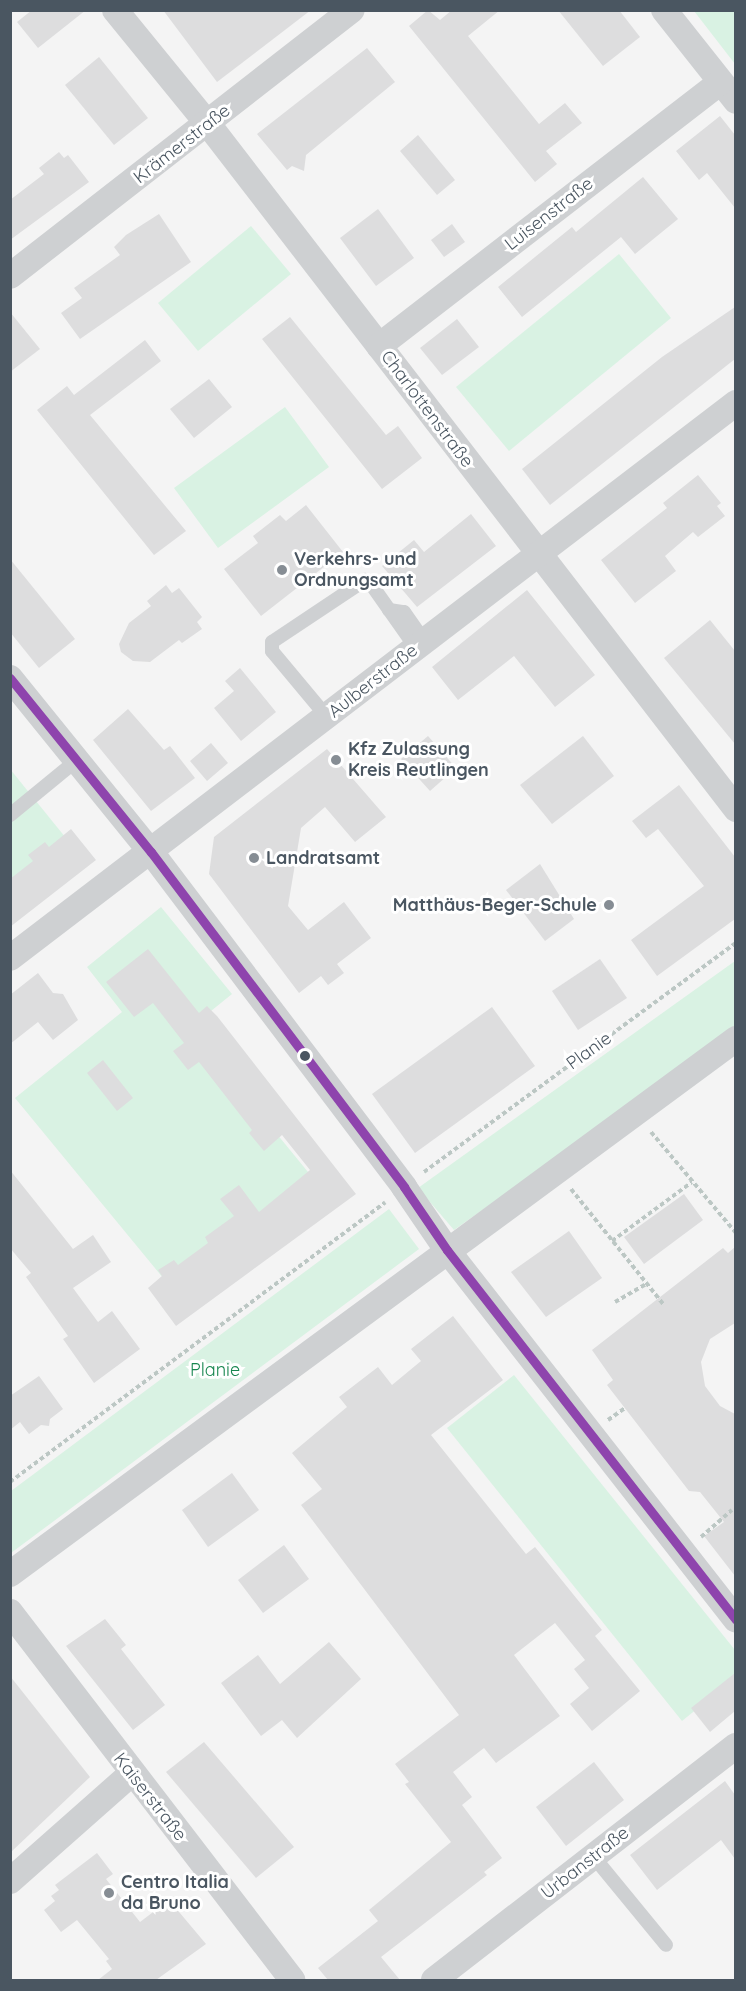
<!DOCTYPE html>
<html>
<head>
<meta charset="utf-8">
<style>
	body { margin:0 }
	#map { position:relative; width:746px; height:1991px; overflow:hidden; background:#f4f4f4; font-family:Quicksand,sans-serif }
	div>[style] { position:absolute }
	[style*='--x'] { left:calc(var(--x)*1px); top:calc(var(--y)*1px); width:calc(var(--w)*1px); rotate:calc(var(--a)*1deg) }
	.green>* { inset:0; background:#d9f2e3 }
	.building>* { inset:0; background:#ddddde }
	.path>* { height:4px; margin-top:-2px; transform-origin:0; background:repeating-linear-gradient(90deg,#bcc7c4 0 4.5px,transparent 0 7.5px) }
	.lane>* { height:14px; margin:-7px; padding:0 7px; transform-origin:7px; border-radius:7px; background:#ced0d2 }
	.street>* { height:26px; margin:-13px; padding:0 13px; transform-origin:13px; border-radius:13px; background:#ced0d2 }
	.bus-1>* { height:9px; margin:-4.5px; padding:0 4.5px; transform-origin:4.5px; border-radius:4.5px; background:#8e44ad }
	.dots>* { width:16px; height:16px; translate:-50% -50%; box-sizing:border-box; border:3px solid #fff; border-radius:50% }
	span { translate:-50% -50%; white-space:nowrap; text-align:center; line-height:1.15; -webkit-text-stroke:6px #fff; paint-order:stroke }
	.street-label { font-size:18px; color:#4a5661 }
	.poi-label { font-size:18px; color:#4a5661; font-weight:700 }
	.left { translate:0 -50%; text-align:left }
	.right { translate:-100% -50%; text-align:right }
	.park-label { font-size:18px; color:#17864f }
	.frame { position:absolute; inset:0; border:12px solid #4a5661; pointer-events:none }
</style>
</head>
<body>
<div id="map">
	<div class="green">
		<i style="clip-path:polygon(694px 11px,735px 11px,735px 64px)"></i>
		<i style="clip-path:polygon(251px 226px,291px 274px,198px 351px,158px 303px)"></i>
		<i style="clip-path:polygon(619px 254px,671px 318px,509px 451px,456px 387px)"></i>
		<i style="clip-path:polygon(285px 407px,329px 467px,218px 548px,174px 488px)"></i>
		<i style="clip-path:polygon(10px 769px,87px 864px,10px 925px)"></i>
		<i style="clip-path:polygon(161px 907px,232px 994px,190px 1028px,326px 1194px,187px 1307px,15px 1098px,122px 1012px,87px 967px)"></i>
		<i style="clip-path:polygon(735px 961px,735px 1032px,454px 1230px,418px 1188px)"></i>
		<i style="clip-path:polygon(389px 1209px,419px 1249px,11px 1553px,11px 1491px)"></i>
		<i style="clip-path:polygon(514px 1375px,735px 1650px,735px 1678px,682px 1721px,447px 1428px)"></i>
	</div>
	<div class="building">
		<i style="clip-path:polygon(32px 10px,86px 10px,38px 48px,17px 22px)"></i>
		<i style="clip-path:polygon(163px 10px,311px 10px,217px 82px)"></i>
		<i style="clip-path:polygon(428px 10px,440px 20px,452px 10px,500px 10px,468px 36px,539px 124px,565px 103px,582px 123px,546px 151px,557px 164px,535px 182px,409px 26px)"></i>
		<i style="clip-path:polygon(558px 10px,619px 10px,640px 37px,603px 66px)"></i>
		<i style="clip-path:polygon(367px 48px,395px 82px,306px 155px,304px 171px,292px 166px,287px 170px,257px 134px)"></i>
		<i style="clip-path:polygon(99px 57px,148px 118px,114px 145px,65px 85px)"></i>
		<i style="clip-path:polygon(720px 116px,735px 135px,735px 208px,707px 173px,699px 180px,676px 151px)"></i>
		<i style="clip-path:polygon(418px 135px,455px 180px,437px 195px,400px 151px)"></i>
		<i style="clip-path:polygon(59px 152px,64px 158px,68px 155px,89px 182px,10px 240px,10px 200px,44px 174px,39px 168px)"></i>
		<i style="clip-path:polygon(643px 177px,678px 219px,635px 254px,621px 237px,522px 317px,498px 287px,572px 227px,576px 232px)"></i>
		<i style="clip-path:polygon(378px 209px,414px 258px,376px 286px,340px 238px)"></i>
		<i style="clip-path:polygon(159px 214px,191px 262px,80px 339px,61px 313px,82px 298px,74px 288px,120px 255px,114px 247px,126px 235px)"></i>
		<i style="clip-path:polygon(452px 224px,465px 242px,444px 257px,431px 240px)"></i>
		<i style="clip-path:polygon(735px 307px,735px 359px,550px 505px,522px 469px,662px 357px)"></i>
		<i style="clip-path:polygon(10px 312px,40px 349px,10px 372px)"></i>
		<i style="clip-path:polygon(290px 317px,386px 435px,398px 426px,422px 458px,382px 489px,262px 339px)"></i>
		<i style="clip-path:polygon(457px 319px,479px 347px,442px 375px,420px 348px)"></i>
		<i style="clip-path:polygon(145px 340px,161px 361px,90px 415px,186px 531px,154px 555px,37px 410px,67px 386px,74px 395px)"></i>
		<i style="clip-path:polygon(209px 379px,232px 407px,194px 438px,170px 409px)"></i>
		<i style="clip-path:polygon(698px 475px,721px 503px,717px 506px,725px 516px,698px 537px,693px 532px,665px 556px,676px 571px,635px 603px,601px 560px,667px 508px,663px 503px)"></i>
		<i style="clip-path:polygon(306px 505px,343px 552px,261px 616px,224px 569px,258px 543px,253px 536px,280px 515px,286px 521px)"></i>
		<i style="clip-path:polygon(471px 514px,496px 546px,417px 607px,382px 566px,414px 540px,424px 552px)"></i>
		<i style="clip-path:polygon(10px 559px,75px 639px,39px 668px,10px 632px)"></i>
		<i style="clip-path:polygon(166px 585px,172px 593px,179px 588px,202px 617px,197px 622px,202px 629px,182px 643px,179px 640px,150px 662px,133px 661px,121px 652px,119px 644px,129px 623px,151px 606px,147px 601px)"></i>
		<i style="clip-path:polygon(527px 590px,595px 675px,555px 707px,514px 656px,458px 700px,432px 667px)"></i>
		<i style="clip-path:polygon(710px 620px,735px 651px,735px 744px,664px 658px)"></i>
		<i style="clip-path:polygon(240px 668px,276px 712px,241px 741px,214px 708px,234px 691px,225px 681px)"></i>
		<i style="clip-path:polygon(128px 709px,164px 750px,170px 746px,195px 778px,151px 811px,93px 740px)"></i>
		<i style="clip-path:polygon(428px 736px,456px 768px,430px 791px,401px 759px)"></i>
		<i style="clip-path:polygon(583px 736px,614px 776px,552px 824px,520px 785px)"></i>
		<i style="clip-path:polygon(211px 743px,228px 763px,207px 781px,190px 761px)"></i>
		<i style="clip-path:polygon(327px 749px,386px 817px,355px 842px,325px 807px,301px 828px,288px 906px,308px 930px,344px 902px,371px 938px,337px 964px,344px 973px,328px 985px,321px 976px,299px 993px,209px 874px,214px 837px)"></i>
		<i style="clip-path:polygon(679px 785px,735px 857px,735px 919px,657px 976px,631px 940px,704px 886px,658px 829px,646px 838px,632px 821px)"></i>
		<i style="clip-path:polygon(71px 829px,96px 860px,10px 927px,10px 879px,33px 861px,28px 855px,45px 842px,49px 847px)"></i>
		<i style="clip-path:polygon(540px 864px,574px 919px,545px 941px,506px 890px)"></i>
		<i style="clip-path:polygon(148px 949px,199px 1013px,207px 1006px,217px 1016px,356px 1194px,176px 1326px,148px 1288px,162px 1276px,158px 1270px,174px 1260px,178px 1265px,208px 1243px,205px 1237px,234px 1216px,220px 1199px,239px 1185px,259px 1212px,310px 1170px,282px 1135px,264px 1151px,249px 1133px,252px 1130px,199px 1062px,188px 1070px,173px 1051px,184px 1043px,153px 1003px,134px 1017px,106px 982px)"></i>
		<i style="clip-path:polygon(600px 959px,627px 998px,578px 1030px,552px 991px)"></i>
		<i style="clip-path:polygon(38px 973px,53px 993px,63px 994px,78px 1020px,53px 1040px,38px 1022px,10px 1044px,10px 995px)"></i>
		<i style="clip-path:polygon(492px 1007px,535px 1066px,415px 1153px,372px 1094px)"></i>
		<i style="clip-path:polygon(103px 1060px,133px 1098px,117px 1111px,87px 1073px)"></i>
		<i style="clip-path:polygon(10px 1170px,73px 1249px,93px 1235px,111px 1262px,73px 1288px,98px 1322px,112px 1311px,140px 1349px,94px 1383px,63px 1339px,68px 1336px,26px 1277px,31px 1273px,10px 1248px)"></i>
		<i style="clip-path:polygon(684px 1194px,703px 1220px,644px 1264px,624px 1237px)"></i>
		<i style="clip-path:polygon(569px 1231px,602px 1278px,546px 1317px,511px 1272px)"></i>
		<i style="clip-path:polygon(735px 1247px,735px 1323px,710px 1339px,701px 1362px,705px 1386px,720px 1406px,735px 1414px,735px 1576px,704px 1536px,724px 1522px,700px 1492px,689px 1491px,607px 1385px,613px 1380px,592px 1350px,723px 1248px,728px 1253px)"></i>
		<i style="clip-path:polygon(453px 1316px,503px 1380px,431px 1435px,526px 1554px,535px 1547px,602px 1630px,595px 1636px,640px 1691px,592px 1731px,570px 1704px,589px 1688px,574px 1669px,585px 1660px,555px 1623px,514px 1655px,560px 1716px,496px 1763px,484px 1748px,453px 1772px,472px 1797px,462px 1805px,502px 1858px,484px 1872px,487px 1875px,381px 1957px,400px 1980px,328px 1980px,318px 1968px,378px 1921px,369px 1910px,451px 1842px,405px 1784px,409px 1782px,395px 1764px,459px 1715px,301px 1505px,322px 1489px,292px 1453px,347px 1407px,339px 1397px,378px 1367px,392px 1385px,421px 1361px,411px 1349px)"></i>
		<i style="clip-path:polygon(39px 1376px,63px 1409px,50px 1419px,49px 1426px,41px 1425px,29px 1434px,20px 1422px,10px 1430px,10px 1396px)"></i>
		<i style="clip-path:polygon(232px 1473px,259px 1510px,208px 1547px,182px 1510px)"></i>
		<i style="clip-path:polygon(284px 1545px,309px 1579px,263px 1613px,238px 1580px)"></i>
		<i style="clip-path:polygon(105px 1619px,126px 1645px,121px 1649px,165px 1705px,133px 1730px,66px 1646px)"></i>
		<i style="clip-path:polygon(329px 1642px,361px 1679px,297px 1738px,282px 1720px,261px 1736px,221px 1683px,258px 1655px,280px 1684px)"></i>
		<i style="clip-path:polygon(735px 1673px,735px 1711px,710px 1732px,691px 1708px)"></i>
		<i style="clip-path:polygon(10px 1676px,90px 1777px,10px 1853px)"></i>
		<i style="clip-path:polygon(204px 1742px,294px 1847px,256px 1878px,166px 1772px)"></i>
		<i style="clip-path:polygon(594px 1762px,624px 1800px,566px 1846px,536px 1807px)"></i>
		<i style="clip-path:polygon(725px 1781px,735px 1795px,735px 1859px,721px 1840px,657px 1890px,630px 1855px)"></i>
		<i style="clip-path:polygon(97px 1853px,113px 1874px,106px 1879px,140px 1922px,169px 1900px,206px 1944px,156px 1980px,98px 1980px,112px 1969px,106px 1961px,109px 1959px,77px 1920px,61px 1932px,44px 1910px,55px 1901px,51px 1896px,59px 1890px,55px 1885px)"></i>
	</div>
	<div class="path">
		<i style="--x:651;--y:1132;--w:132;--a:49.9"></i>
		<i style="--x:424;--y:1172;--w:387;--a:-36.3"></i>
		<i style="--x:571;--y:1189;--w:149;--a:51.3"></i>
		<i style="--x:612;--y:1241;--w:99;--a:-36.4"></i>
		<i style="--x:615;--y:1302;--w:36;--a:-30"></i>
		<i style="--x:608;--y:1420;--w:21;--a:-35"></i>
		<i style="--x:10;--y:1482;--w:468;--a:-36.7"></i>
		<i style="--x:701;--y:1537;--w:41;--a:-41.1"></i>
	</div>
	<div class="lane">
		<i style="--x:389;--y:610;--w:15;--a:8"></i>
		<i style="--x:404;--y:612;--w:37;--a:55"></i>
		<i style="--x:327;--y:717;--w:86;--a:-129.8"></i>
		<i style="--x:272;--y:651;--w:9;--a:-90"></i>
		<i style="--x:272;--y:642;--w:112;--a:-33.7"></i>
		<i style="--x:365;--y:580;--w:7;--a:34"></i>
		<i style="--x:371;--y:584;--w:78;--a:54.9"></i>
		<i style="--x:10;--y:815;--w:87;--a:-39.4"></i>
		<i style="--x:593;--y:1856;--w:115;--a:50.6"></i>
	</div>
	<div class="street">
		<i style="--x:115;--y:10;--w:147;--a:50.8"></i>
		<i style="--x:208;--y:124;--w:865;--a:52.37"></i>
		<i style="--x:664;--y:10;--w:116;--a:51.6"></i>
		<i style="--x:10;--y:276;--w:433;--a:-37.9"></i>
		<i style="--x:379;--y:346;--w:431;--a:-37.7"></i>
		<i style="--x:10;--y:678;--w:224;--a:51"></i>
		<i style="--x:151;--y:852;--w:420;--a:52.9"></i>
		<i style="--x:404;--y:1187;--w:76;--a:55.7"></i>
		<i style="--x:447;--y:1250;--w:469;--a:52"></i>
		<i style="--x:10;--y:958;--w:914;--a:-37.4"></i>
		<i style="--x:10;--y:1574;--w:902;--a:-36.39"></i>
		<i style="--x:10;--y:1612;--w:464;--a:52.5"></i>
		<i style="--x:10;--y:1881;--w:163;--a:-41.5"></i>
		<i style="--x:434;--y:1980;--w:382;--a:-37.8"></i>
	</div>
	<div class="bus-1">
		<i style="--x:10;--y:678;--w:224;--a:51"></i>
		<i style="--x:151;--y:852;--w:420;--a:52.9"></i>
		<i style="--x:404;--y:1187;--w:76;--a:55.7"></i>
		<i style="--x:447;--y:1250;--w:469;--a:52"></i>
	</div>
	<div class="dots">
		<i style="left:282px;top:570px;background:#868d94"></i>
		<i style="left:336px;top:760px;background:#868d94"></i>
		<i style="left:254px;top:858px;background:#868d94"></i>
		<i style="left:609px;top:905px;background:#868d94"></i>
		<i style="left:305px;top:1056px;background:#4a5661"></i>
		<i style="left:109px;top:1893px;background:#868d94"></i>
	</div>
	<div class="street-label">
		<span style="left:182px;top:144px;rotate:-38deg">Krämerstraße</span>
		<span style="left:549px;top:214px;rotate:-38deg">Luisenstraße</span>
		<span style="left:427px;top:409px;rotate:53deg">Charlottenstraße</span>
		<span style="left:373px;top:681px;rotate:-38deg">Aulberstraße</span>
		<span style="left:589px;top:1051px;rotate:-36deg">Planie</span>
		<span style="left:150px;top:1797px;rotate:52deg">Kaiserstraße</span>
		<span style="left:585px;top:1863px;rotate:-38deg">Urbanstraße</span>
	</div>
	<div class="poi-label">
		<span class="left" style="left:294px;top:570px">Verkehrs- und<br>Ordnungsamt</span>
		<span class="left" style="left:348px;top:760px">Kfz Zulassung<br>Kreis Reutlingen</span>
		<span class="left" style="left:266px;top:858px">Landratsamt</span>
		<span class="right" style="left:597px;top:905px">Matthäus-Beger-Schule</span>
		<span class="left" style="left:121px;top:1893px">Centro Italia<br>da Bruno</span>
	</div>
	<div class="park-label">
		<span style="left:215px;top:1370px">Planie</span>
	</div>
	<div class="frame"></div>
</div>
</body>
</html>
